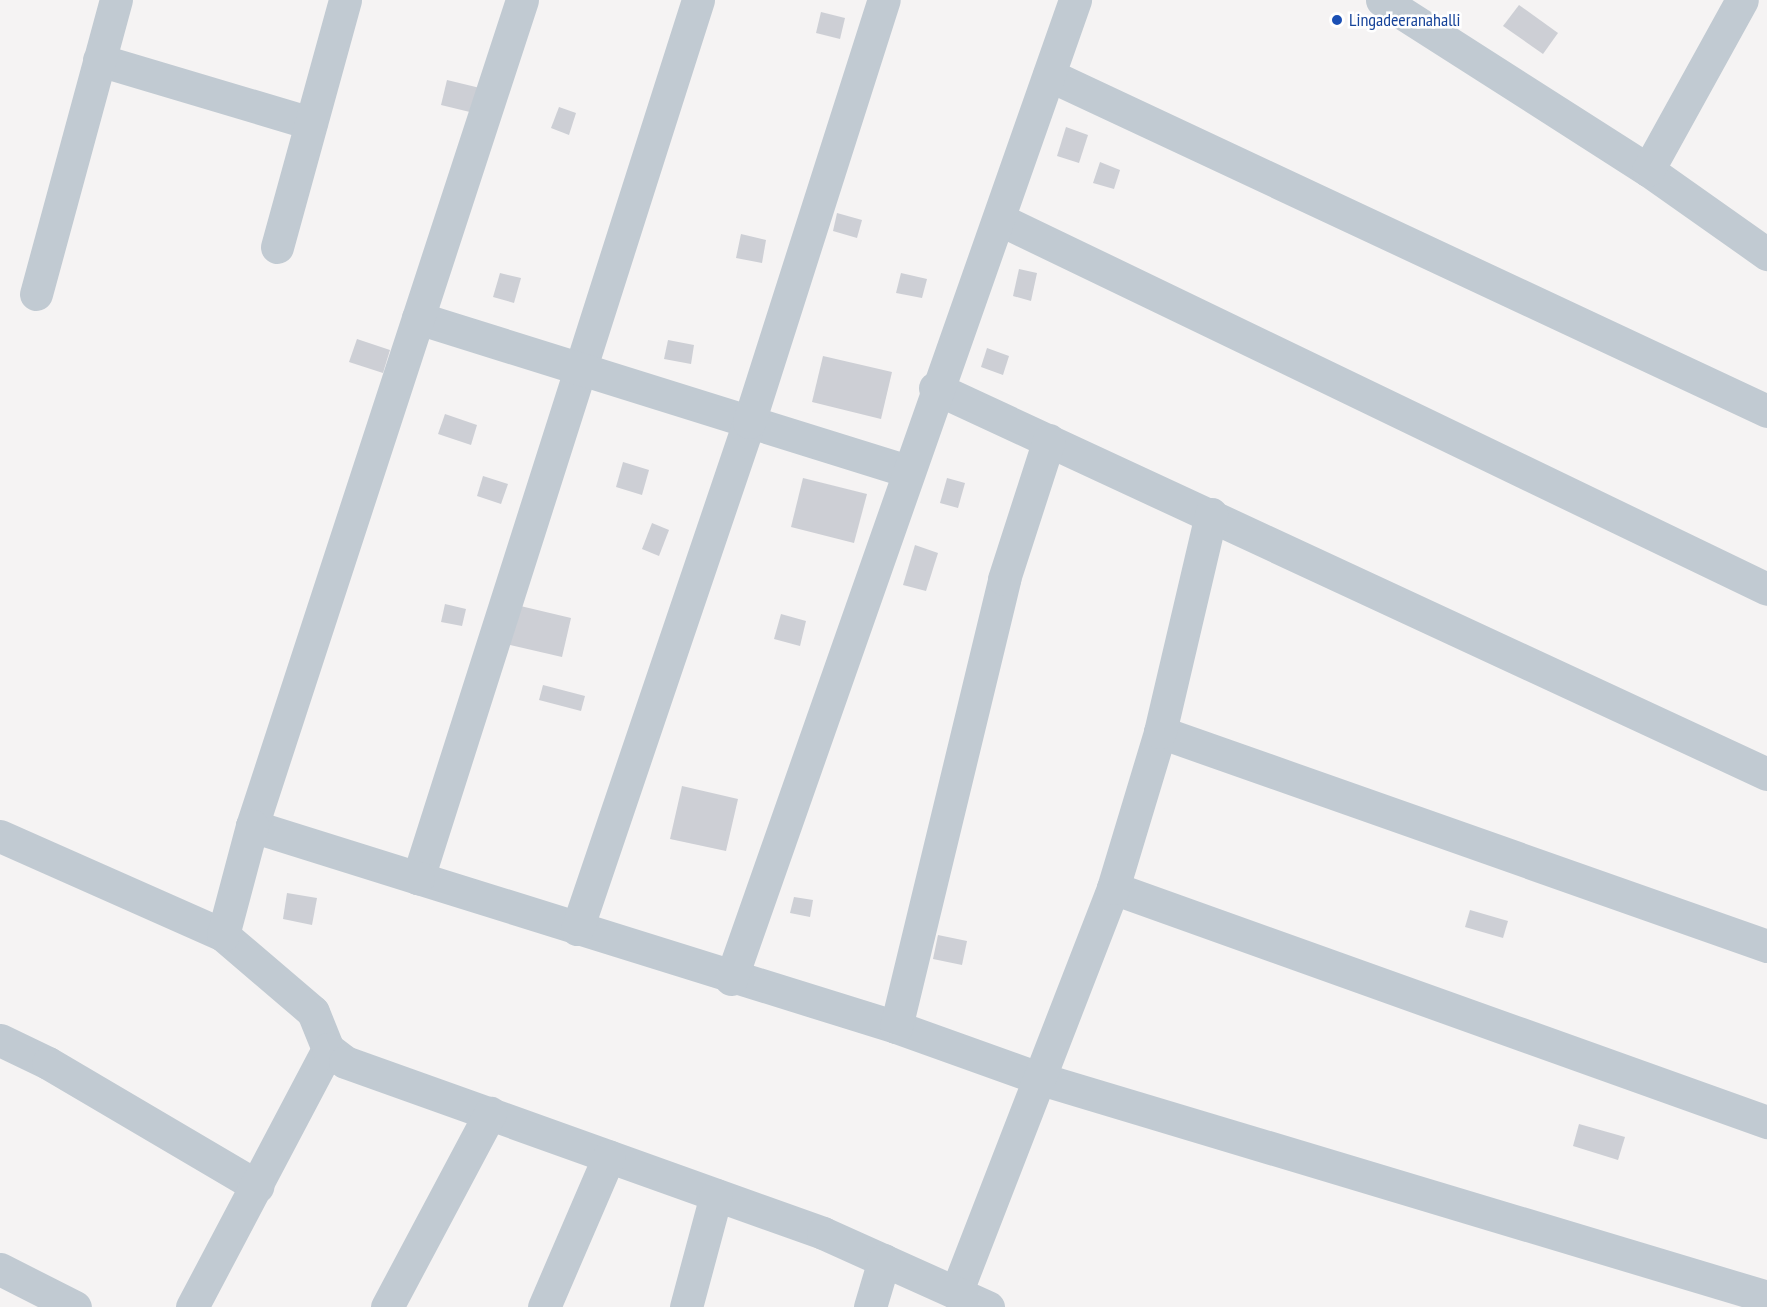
<!DOCTYPE html>
<html>
<head>
<meta charset="utf-8">
<style>
	body { margin:0 }
	#map { position:relative; width:1767px; height:1307px; overflow:hidden; background:#f5f3f3; font-family:"PT Sans Narrow",sans-serif }
	div>[style] { position:absolute }
	[style*='--x'] { left:calc(var(--x)*1px); top:calc(var(--y)*1px); width:calc(var(--w)*1px); rotate:calc(var(--a)*1deg) }
	.building>* { inset:0; background:#cdcfd5 }
	.minor>* { height:33px; margin:-16.5px; padding:0 16.5px; transform-origin:16.5px; border-radius:16.5px; background:#c1cad2 }
	.dots>* { width:16px; height:16px; translate:-50% -50%; box-sizing:border-box; border:3px solid #fff; border-radius:50% }
	span { translate:-50% -50%; white-space:nowrap; text-align:center; line-height:1.15; -webkit-text-stroke:5px #fff; paint-order:stroke }
	.transit-label { font-size:18px; color:#164399 }
	.left { translate:0 -50%; text-align:left }
</style>
</head>
<body>
<div id="map">
	<div class="building">
		<i style="clip-path:polygon(1519px 5px,1558px 33px,1543px 54px,1503px 26px)"></i>
		<i style="clip-path:polygon(821px 12px,845px 18px,840px 39px,816px 33px)"></i>
		<i style="clip-path:polygon(447px 80px,480px 88px,474px 113px,441px 105px)"></i>
		<i style="clip-path:polygon(559px 107px,576px 113px,569px 135px,551px 128px)"></i>
		<i style="clip-path:polygon(1066px 127px,1088px 135px,1079px 163px,1057px 156px)"></i>
		<i style="clip-path:polygon(1100px 162px,1120px 170px,1114px 189px,1093px 183px)"></i>
		<i style="clip-path:polygon(837px 213px,862px 220px,857px 238px,833px 231px)"></i>
		<i style="clip-path:polygon(741px 234px,766px 240px,762px 263px,736px 258px)"></i>
		<i style="clip-path:polygon(1019px 269px,1037px 273px,1031px 301px,1013px 296px)"></i>
		<i style="clip-path:polygon(500px 273px,521px 278px,514px 303px,493px 297px)"></i>
		<i style="clip-path:polygon(901px 273px,927px 279px,922px 298px,896px 293px)"></i>
		<i style="clip-path:polygon(357px 339px,390px 350px,383px 373px,349px 362px)"></i>
		<i style="clip-path:polygon(668px 340px,694px 345px,691px 364px,664px 359px)"></i>
		<i style="clip-path:polygon(987px 348px,1009px 356px,1003px 375px,981px 367px)"></i>
		<i style="clip-path:polygon(823px 356px,892px 372px,881px 419px,812px 402px)"></i>
		<i style="clip-path:polygon(445px 414px,477px 425px,471px 445px,438px 434px)"></i>
		<i style="clip-path:polygon(623px 462px,649px 470px,642px 495px,616px 487px)"></i>
		<i style="clip-path:polygon(483px 476px,508px 484px,501px 504px,477px 496px)"></i>
		<i style="clip-path:polygon(803px 478px,867px 494px,854px 543px,791px 527px)"></i>
		<i style="clip-path:polygon(947px 478px,965px 483px,958px 508px,940px 503px)"></i>
		<i style="clip-path:polygon(652px 523px,669px 530px,659px 556px,642px 549px)"></i>
		<i style="clip-path:polygon(915px 545px,938px 553px,926px 591px,903px 585px)"></i>
		<i style="clip-path:polygon(445px 604px,466px 609px,462px 626px,441px 622px)"></i>
		<i style="clip-path:polygon(512px 604px,571px 618px,562px 657px,502px 643px)"></i>
		<i style="clip-path:polygon(781px 614px,806px 621px,800px 646px,774px 639px)"></i>
		<i style="clip-path:polygon(543px 685px,585px 696px,581px 711px,539px 700px)"></i>
		<i style="clip-path:polygon(682px 786px,738px 799px,726px 851px,670px 839px)"></i>
		<i style="clip-path:polygon(287px 893px,317px 898px,312px 925px,283px 919px)"></i>
		<i style="clip-path:polygon(794px 897px,813px 900px,810px 917px,790px 913px)"></i>
		<i style="clip-path:polygon(1470px 910px,1508px 921px,1503px 938px,1465px 927px)"></i>
		<i style="clip-path:polygon(938px 935px,967px 941px,962px 965px,933px 959px)"></i>
		<i style="clip-path:polygon(1579px 1124px,1625px 1137px,1618px 1160px,1573px 1146px)"></i>
	</div>
	<div class="minor">
		<i style="--x:698;--y:0;--w:922;--a:107.69"></i>
		<i style="--x:418;--y:878;--w:501;--a:17.31"></i>
		<i style="--x:896;--y:1027;--w:154;--a:19.7"></i>
		<i style="--x:1041;--y:1079;--w:758;--a:16.71"></i>
		<i style="--x:1382;--y:0;--w:316;--a:32.6"></i>
		<i style="--x:1648;--y:170;--w:146;--a:35.2"></i>
		<i style="--x:99;--y:60;--w:221;--a:16.6"></i>
		<i style="--x:1049;--y:75;--w:793;--a:25.08"></i>
		<i style="--x:1648;--y:170;--w:194;--a:-61.1"></i>
		<i style="--x:999;--y:219;--w:852;--a:25.72"></i>
		<i style="--x:277;--y:247;--w:256;--a:-74.6"></i>
		<i style="--x:36;--y:294;--w:305;--a:-74.8"></i>
		<i style="--x:418;--y:318;--w:512;--a:17.37"></i>
		<i style="--x:935;--y:388;--w:917;--a:24.89"></i>
		<i style="--x:1160;--y:732;--w:644;--a:19.42"></i>
		<i style="--x:0;--y:836;--w:244;--a:23.9"></i>
		<i style="--x:223;--y:935;--w:118;--a:40.5"></i>
		<i style="--x:313;--y:1012;--w:40;--a:68"></i>
		<i style="--x:418;--y:878;--w:174;--a:-162.6"></i>
		<i style="--x:252;--y:826;--w:869;--a:-71.9"></i>
		<i style="--x:1113;--y:888;--w:695;--a:19.69"></i>
		<i style="--x:577;--y:929;--w:535;--a:-71.26"></i>
		<i style="--x:749;--y:422;--w:443;--a:-72.3"></i>
		<i style="--x:223;--y:935;--w:113;--a:-75.1"></i>
		<i style="--x:731;--y:979;--w:1038;--a:-70.64"></i>
		<i style="--x:896;--y:1027;--w:461;--a:-76.4"></i>
		<i style="--x:1004;--y:579;--w:146;--a:-72.1"></i>
		<i style="--x:0;--y:1040;--w:53;--a:25.6"></i>
		<i style="--x:48;--y:1063;--w:243;--a:30.5"></i>
		<i style="--x:0;--y:1269;--w:84;--a:26.9"></i>
		<i style="--x:956;--y:1293;--w:434;--a:-68.8"></i>
		<i style="--x:1113;--y:888;--w:163;--a:-73.2"></i>
		<i style="--x:1160;--y:732;--w:224;--a:-76.8"></i>
		<i style="--x:192;--y:1307;--w:292;--a:-62.2"></i>
		<i style="--x:328;--y:1049;--w:21;--a:37"></i>
		<i style="--x:345;--y:1062;--w:508;--a:19.68"></i>
		<i style="--x:823;--y:1233;--w:181;--a:24.2"></i>
		<i style="--x:387;--y:1307;--w:220;--a:-62"></i>
		<i style="--x:544;--y:1307;--w:164;--a:-66.7"></i>
		<i style="--x:686;--y:1307;--w:116;--a:-75"></i>
		<i style="--x:870;--y:1307;--w:49;--a:-73.4"></i>
	</div>
	<div class="dots">
		<i style="left:1337px;top:20px;background:#1a4fb4"></i>
	</div>
	<div class="transit-label">
		<span class="left" style="left:1349px;top:20px">Lingadeeranahalli</span>
	</div>
</div>
</body>
</html>
